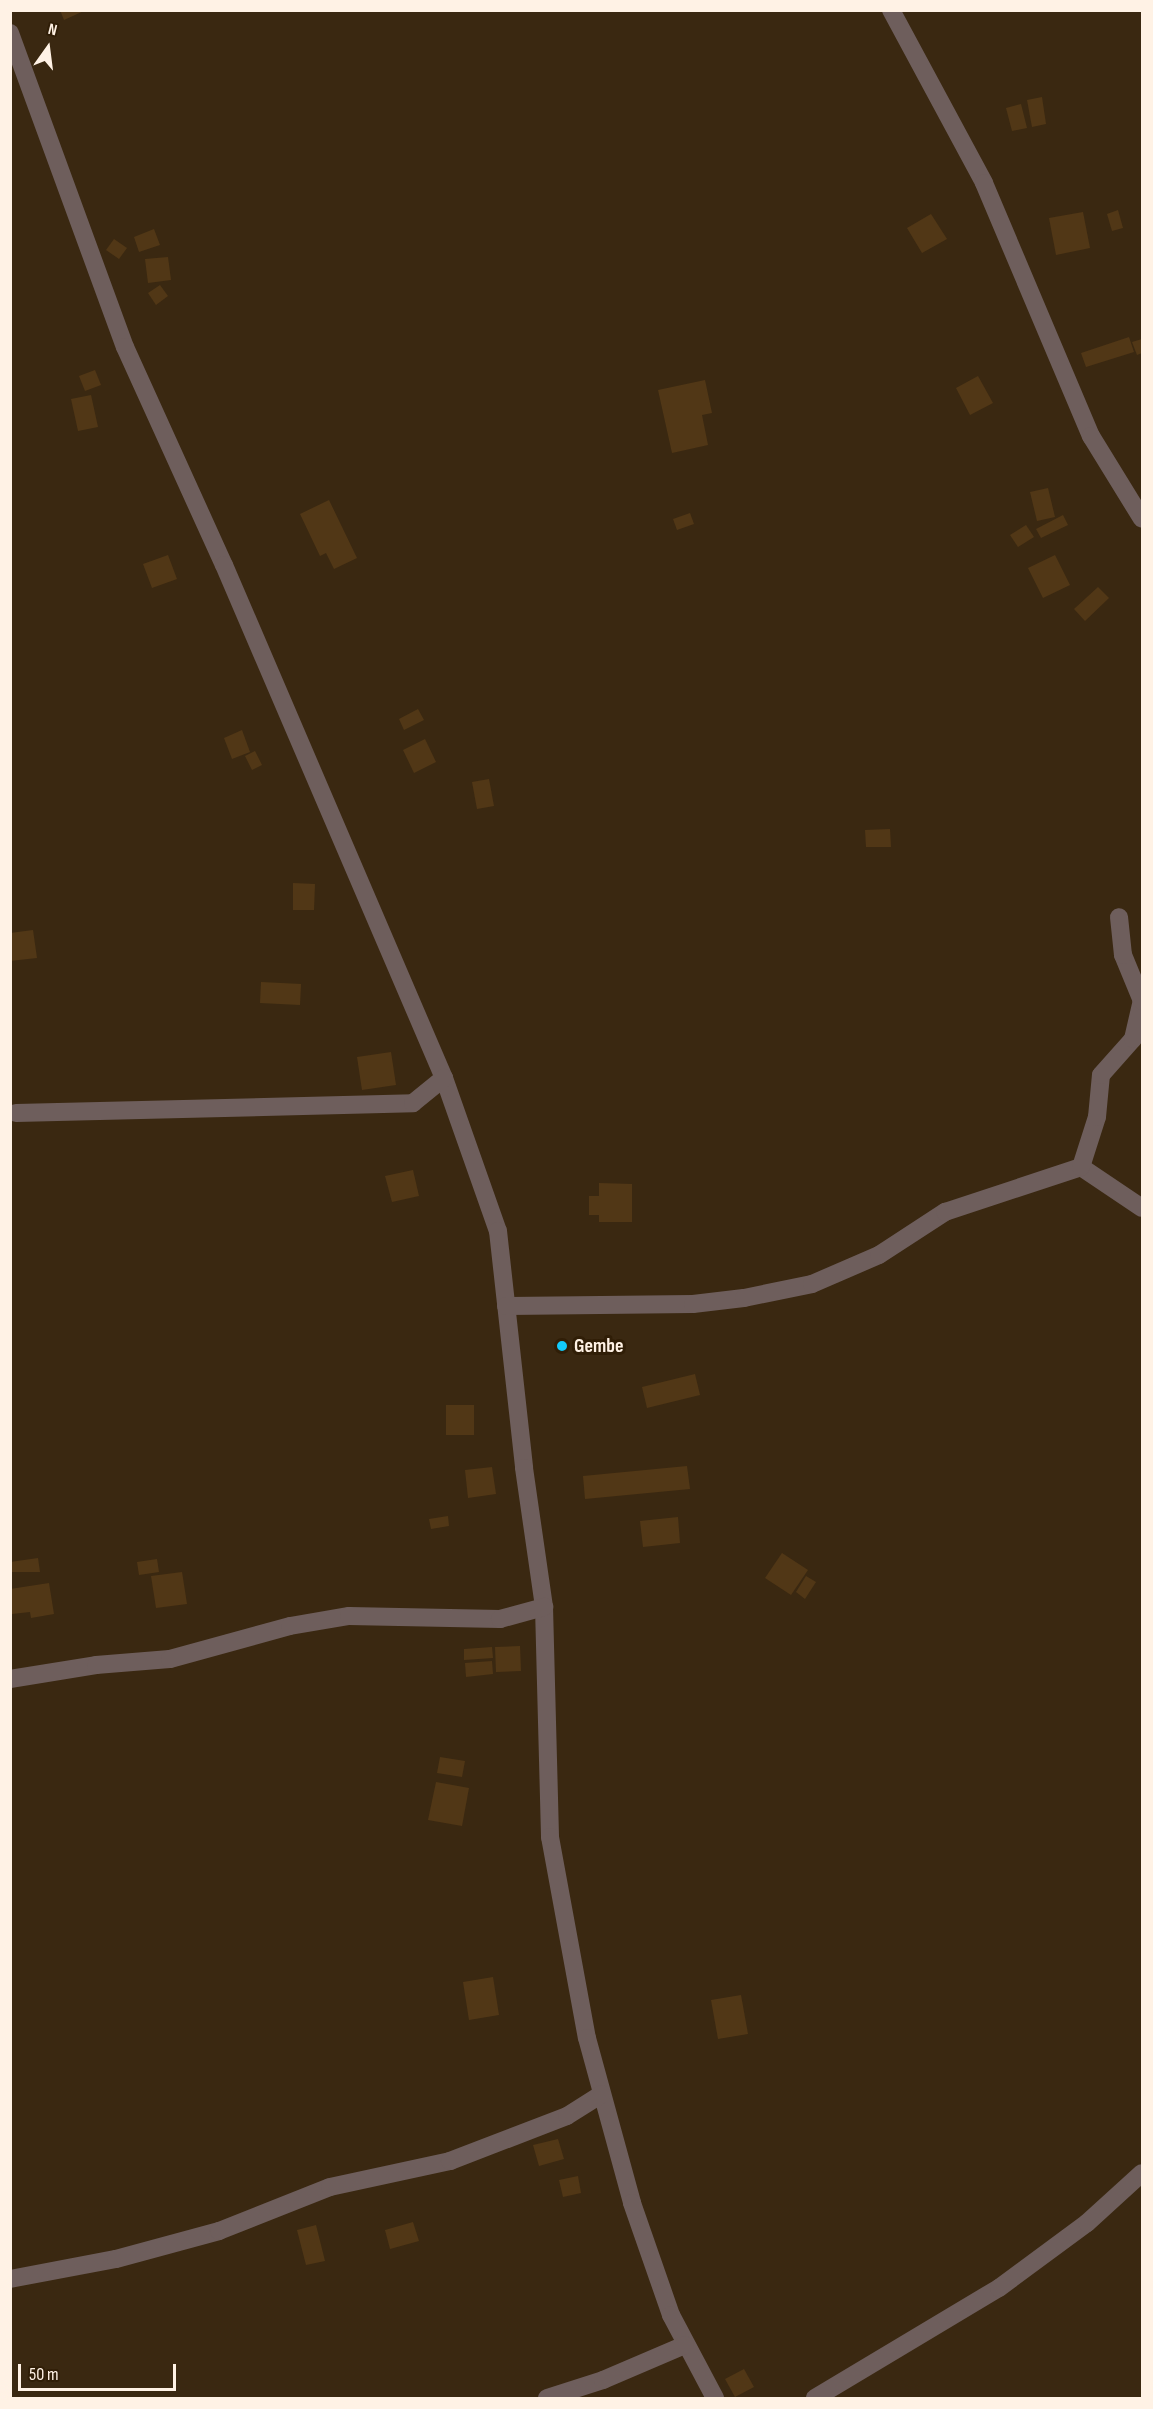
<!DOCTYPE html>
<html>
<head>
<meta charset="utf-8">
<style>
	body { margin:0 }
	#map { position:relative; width:1153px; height:2409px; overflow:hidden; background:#3a2811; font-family:"Sofia Sans Condensed",sans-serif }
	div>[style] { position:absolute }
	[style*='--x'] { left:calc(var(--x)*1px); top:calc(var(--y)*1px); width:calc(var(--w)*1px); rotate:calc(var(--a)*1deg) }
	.building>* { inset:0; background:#513716 }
	.minor>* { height:18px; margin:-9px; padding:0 9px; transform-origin:9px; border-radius:9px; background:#6e5e5c }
	.dots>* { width:16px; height:16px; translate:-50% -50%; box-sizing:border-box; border:3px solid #301e07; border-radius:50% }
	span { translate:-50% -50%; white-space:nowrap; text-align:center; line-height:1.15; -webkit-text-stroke:6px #301e07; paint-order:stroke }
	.poi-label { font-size:20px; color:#fff2e5; font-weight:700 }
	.left { translate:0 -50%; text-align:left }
	.frame { position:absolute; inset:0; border:12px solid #fff2e5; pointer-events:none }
	.north { position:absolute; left:18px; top:18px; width:60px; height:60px; -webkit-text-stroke:4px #301e07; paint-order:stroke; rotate:14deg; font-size:16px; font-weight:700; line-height:24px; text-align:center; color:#fff2e5 }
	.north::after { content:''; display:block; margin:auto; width:21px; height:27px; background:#fff2e5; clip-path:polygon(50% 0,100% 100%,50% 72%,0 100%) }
	.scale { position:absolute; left:18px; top:2364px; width:158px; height:27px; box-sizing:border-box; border:3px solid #fff2e5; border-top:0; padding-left:8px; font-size:18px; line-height:21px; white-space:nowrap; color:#fff2e5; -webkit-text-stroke:4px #301e07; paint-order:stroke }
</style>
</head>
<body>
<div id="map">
	<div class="building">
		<i style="clip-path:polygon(60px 10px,86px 10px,64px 20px)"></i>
		<i style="clip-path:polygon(1042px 97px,1046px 124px,1032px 127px,1027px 100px)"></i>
		<i style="clip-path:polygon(1021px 104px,1027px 128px,1012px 131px,1006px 108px)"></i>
		<i style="clip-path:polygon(1118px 210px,1123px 228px,1112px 231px,1107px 214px)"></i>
		<i style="clip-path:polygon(1083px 212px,1090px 248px,1056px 255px,1049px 218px)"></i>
		<i style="clip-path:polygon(931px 214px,947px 239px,922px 253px,907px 228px)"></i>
		<i style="clip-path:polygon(154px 229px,160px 245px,139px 252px,134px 237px)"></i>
		<i style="clip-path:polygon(114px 239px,127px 248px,119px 259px,106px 250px)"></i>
		<i style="clip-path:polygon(168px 257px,171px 280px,148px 283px,145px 259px)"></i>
		<i style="clip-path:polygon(160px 285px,168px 296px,156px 305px,148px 293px)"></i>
		<i style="clip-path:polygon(1129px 337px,1134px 352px,1086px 367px,1081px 353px)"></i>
		<i style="clip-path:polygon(1142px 339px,1142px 353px,1137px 355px,1132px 342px)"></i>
		<i style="clip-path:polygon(95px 370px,101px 385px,85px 391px,79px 376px)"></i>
		<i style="clip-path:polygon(978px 376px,993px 403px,970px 415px,956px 388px)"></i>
		<i style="clip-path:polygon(705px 380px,712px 413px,702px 415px,708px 445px,672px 453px,658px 390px)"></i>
		<i style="clip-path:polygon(91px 395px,98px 427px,78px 431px,71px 399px)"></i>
		<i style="clip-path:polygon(1048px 488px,1055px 517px,1037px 521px,1030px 492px)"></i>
		<i style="clip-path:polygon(329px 500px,357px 558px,334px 569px,326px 553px,320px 556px,300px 514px)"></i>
		<i style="clip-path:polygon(690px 513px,694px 524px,677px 530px,673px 519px)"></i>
		<i style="clip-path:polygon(1063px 515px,1068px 525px,1041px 538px,1036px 529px)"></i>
		<i style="clip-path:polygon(1026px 525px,1034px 537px,1018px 547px,1010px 535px)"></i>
		<i style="clip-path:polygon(168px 555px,177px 579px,152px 588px,143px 564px)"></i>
		<i style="clip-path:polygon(1055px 555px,1070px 585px,1043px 598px,1028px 568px)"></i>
		<i style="clip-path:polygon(1098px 587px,1109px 598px,1085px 621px,1074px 609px)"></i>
		<i style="clip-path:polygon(418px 709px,424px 720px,404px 730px,399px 719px)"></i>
		<i style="clip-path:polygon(242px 730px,250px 752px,232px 759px,224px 738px)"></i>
		<i style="clip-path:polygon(425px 739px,436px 762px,414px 773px,403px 750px)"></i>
		<i style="clip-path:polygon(255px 751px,262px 765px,252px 770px,245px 756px)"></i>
		<i style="clip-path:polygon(489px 779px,494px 806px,477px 809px,472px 782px)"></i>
		<i style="clip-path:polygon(890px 829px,891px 847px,866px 847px,865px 830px)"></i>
		<i style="clip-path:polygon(293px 883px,315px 884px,314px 910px,293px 910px)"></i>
		<i style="clip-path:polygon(33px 930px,37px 958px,10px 961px,10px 933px)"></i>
		<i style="clip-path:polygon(261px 982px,301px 984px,300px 1005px,260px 1003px)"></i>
		<i style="clip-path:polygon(391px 1052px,396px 1085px,362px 1090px,357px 1057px)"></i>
		<i style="clip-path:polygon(413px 1170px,419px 1196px,392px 1202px,385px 1176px)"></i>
		<i style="clip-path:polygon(599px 1183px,632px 1184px,632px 1222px,599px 1222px,599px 1215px,589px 1215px,589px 1196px,599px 1196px)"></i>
		<i style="clip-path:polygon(695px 1374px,700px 1395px,647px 1408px,642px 1387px)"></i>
		<i style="clip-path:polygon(446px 1405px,474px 1405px,474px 1435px,446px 1435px)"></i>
		<i style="clip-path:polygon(687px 1466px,690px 1489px,585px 1499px,583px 1476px)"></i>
		<i style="clip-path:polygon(492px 1467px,496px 1494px,468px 1498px,465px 1470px)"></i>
		<i style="clip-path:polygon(448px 1516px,449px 1526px,431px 1529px,429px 1519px)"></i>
		<i style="clip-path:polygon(678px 1517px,680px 1543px,643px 1547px,640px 1521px)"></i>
		<i style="clip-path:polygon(782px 1553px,808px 1570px,791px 1595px,765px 1578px)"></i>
		<i style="clip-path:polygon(38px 1558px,40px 1572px,10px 1572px,10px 1562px)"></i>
		<i style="clip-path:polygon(157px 1559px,159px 1572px,139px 1575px,137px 1562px)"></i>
		<i style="clip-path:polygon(182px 1572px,187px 1604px,156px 1608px,151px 1576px)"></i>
		<i style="clip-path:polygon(806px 1576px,816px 1582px,805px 1599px,796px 1592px)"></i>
		<i style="clip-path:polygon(49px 1583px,54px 1614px,31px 1618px,30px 1612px,12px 1614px,10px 1589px)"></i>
		<i style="clip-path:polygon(520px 1646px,521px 1671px,496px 1672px,495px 1647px)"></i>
		<i style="clip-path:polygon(492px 1647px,493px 1658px,464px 1660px,464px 1649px)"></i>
		<i style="clip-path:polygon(492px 1661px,493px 1674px,466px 1677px,465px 1663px)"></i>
		<i style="clip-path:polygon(440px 1757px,465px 1761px,462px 1777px,437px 1773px)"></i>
		<i style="clip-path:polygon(436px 1782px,469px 1788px,462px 1826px,428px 1820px)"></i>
		<i style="clip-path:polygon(493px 1977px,499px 2015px,469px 2020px,463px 1982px)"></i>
		<i style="clip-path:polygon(741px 1995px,748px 2034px,718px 2039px,711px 2000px)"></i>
		<i style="clip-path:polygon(558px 2139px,564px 2159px,539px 2166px,533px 2145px)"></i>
		<i style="clip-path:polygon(578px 2176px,581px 2193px,563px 2197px,559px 2180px)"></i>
		<i style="clip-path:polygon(413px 2222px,419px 2241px,390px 2249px,385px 2230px)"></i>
		<i style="clip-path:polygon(316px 2225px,325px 2261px,306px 2265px,297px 2230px)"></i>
		<i style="clip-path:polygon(744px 2369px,754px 2387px,735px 2397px,725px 2379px)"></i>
	</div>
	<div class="minor">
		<i style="--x:891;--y:10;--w:196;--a:61.7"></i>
		<i style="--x:984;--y:183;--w:275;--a:67.1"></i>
		<i style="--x:1091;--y:436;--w:97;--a:58.4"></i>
		<i style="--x:10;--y:33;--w:334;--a:69.9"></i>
		<i style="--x:125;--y:347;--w:239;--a:65.6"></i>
		<i style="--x:224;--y:565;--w:558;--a:66.79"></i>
		<i style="--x:444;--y:1078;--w:162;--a:70.6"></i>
		<i style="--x:498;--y:1231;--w:238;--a:83.7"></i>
		<i style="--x:524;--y:1468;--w:140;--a:81.8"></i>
		<i style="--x:544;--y:1607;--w:230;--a:88.5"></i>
		<i style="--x:550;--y:1837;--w:204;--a:79.6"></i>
		<i style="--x:587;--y:2038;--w:171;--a:74.7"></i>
		<i style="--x:632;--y:2203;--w:119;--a:70.8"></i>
		<i style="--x:671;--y:2315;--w:94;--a:62.1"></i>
		<i style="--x:16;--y:1113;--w:397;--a:-1.4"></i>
		<i style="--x:413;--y:1103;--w:40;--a:-39"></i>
		<i style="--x:1081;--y:1167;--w:73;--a:33.9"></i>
		<i style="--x:506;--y:1306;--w:187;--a:-0.6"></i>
		<i style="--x:693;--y:1304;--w:51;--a:-6.7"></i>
		<i style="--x:744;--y:1298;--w:69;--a:-11.6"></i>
		<i style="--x:812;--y:1284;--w:73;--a:-23.4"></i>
		<i style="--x:879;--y:1255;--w:79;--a:-33.1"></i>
		<i style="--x:945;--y:1212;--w:143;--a:-18.3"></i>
		<i style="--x:1081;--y:1167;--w:52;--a:-72.3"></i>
		<i style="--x:1097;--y:1117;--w:42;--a:-84.6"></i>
		<i style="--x:1101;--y:1075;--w:48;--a:-48.4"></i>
		<i style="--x:1133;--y:1039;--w:39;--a:-77"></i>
		<i style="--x:1142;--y:1001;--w:50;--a:-112.4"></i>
		<i style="--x:1123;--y:955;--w:38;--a:-96"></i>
		<i style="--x:10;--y:1679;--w:87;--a:-9.2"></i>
		<i style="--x:96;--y:1665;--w:74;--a:-4.6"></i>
		<i style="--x:170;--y:1659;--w:124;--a:-15.4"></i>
		<i style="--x:290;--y:1626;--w:60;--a:-9.6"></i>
		<i style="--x:349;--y:1616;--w:151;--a:1.1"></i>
		<i style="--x:500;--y:1619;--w:46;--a:-15.3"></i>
		<i style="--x:10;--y:2279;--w:108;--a:-10.7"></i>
		<i style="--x:116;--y:2259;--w:107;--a:-15.2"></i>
		<i style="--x:219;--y:2231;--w:119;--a:-21.6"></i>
		<i style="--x:330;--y:2187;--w:123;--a:-12.2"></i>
		<i style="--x:450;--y:2161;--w:125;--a:-21"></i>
		<i style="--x:567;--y:2116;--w:41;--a:-32.2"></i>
		<i style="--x:547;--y:2398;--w:59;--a:-17.8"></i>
		<i style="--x:603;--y:2380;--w:89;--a:-23.1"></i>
		<i style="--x:815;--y:2398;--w:214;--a:-30.9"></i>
		<i style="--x:999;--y:2288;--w:109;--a:-36.5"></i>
		<i style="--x:1087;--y:2223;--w:74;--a:-42.3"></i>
	</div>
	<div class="dots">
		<i style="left:562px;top:1346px;background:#12cafb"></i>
	</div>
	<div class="poi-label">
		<span class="left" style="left:574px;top:1346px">Gembe</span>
	</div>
	<div class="frame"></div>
	<div class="north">N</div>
	<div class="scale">50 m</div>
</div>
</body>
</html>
